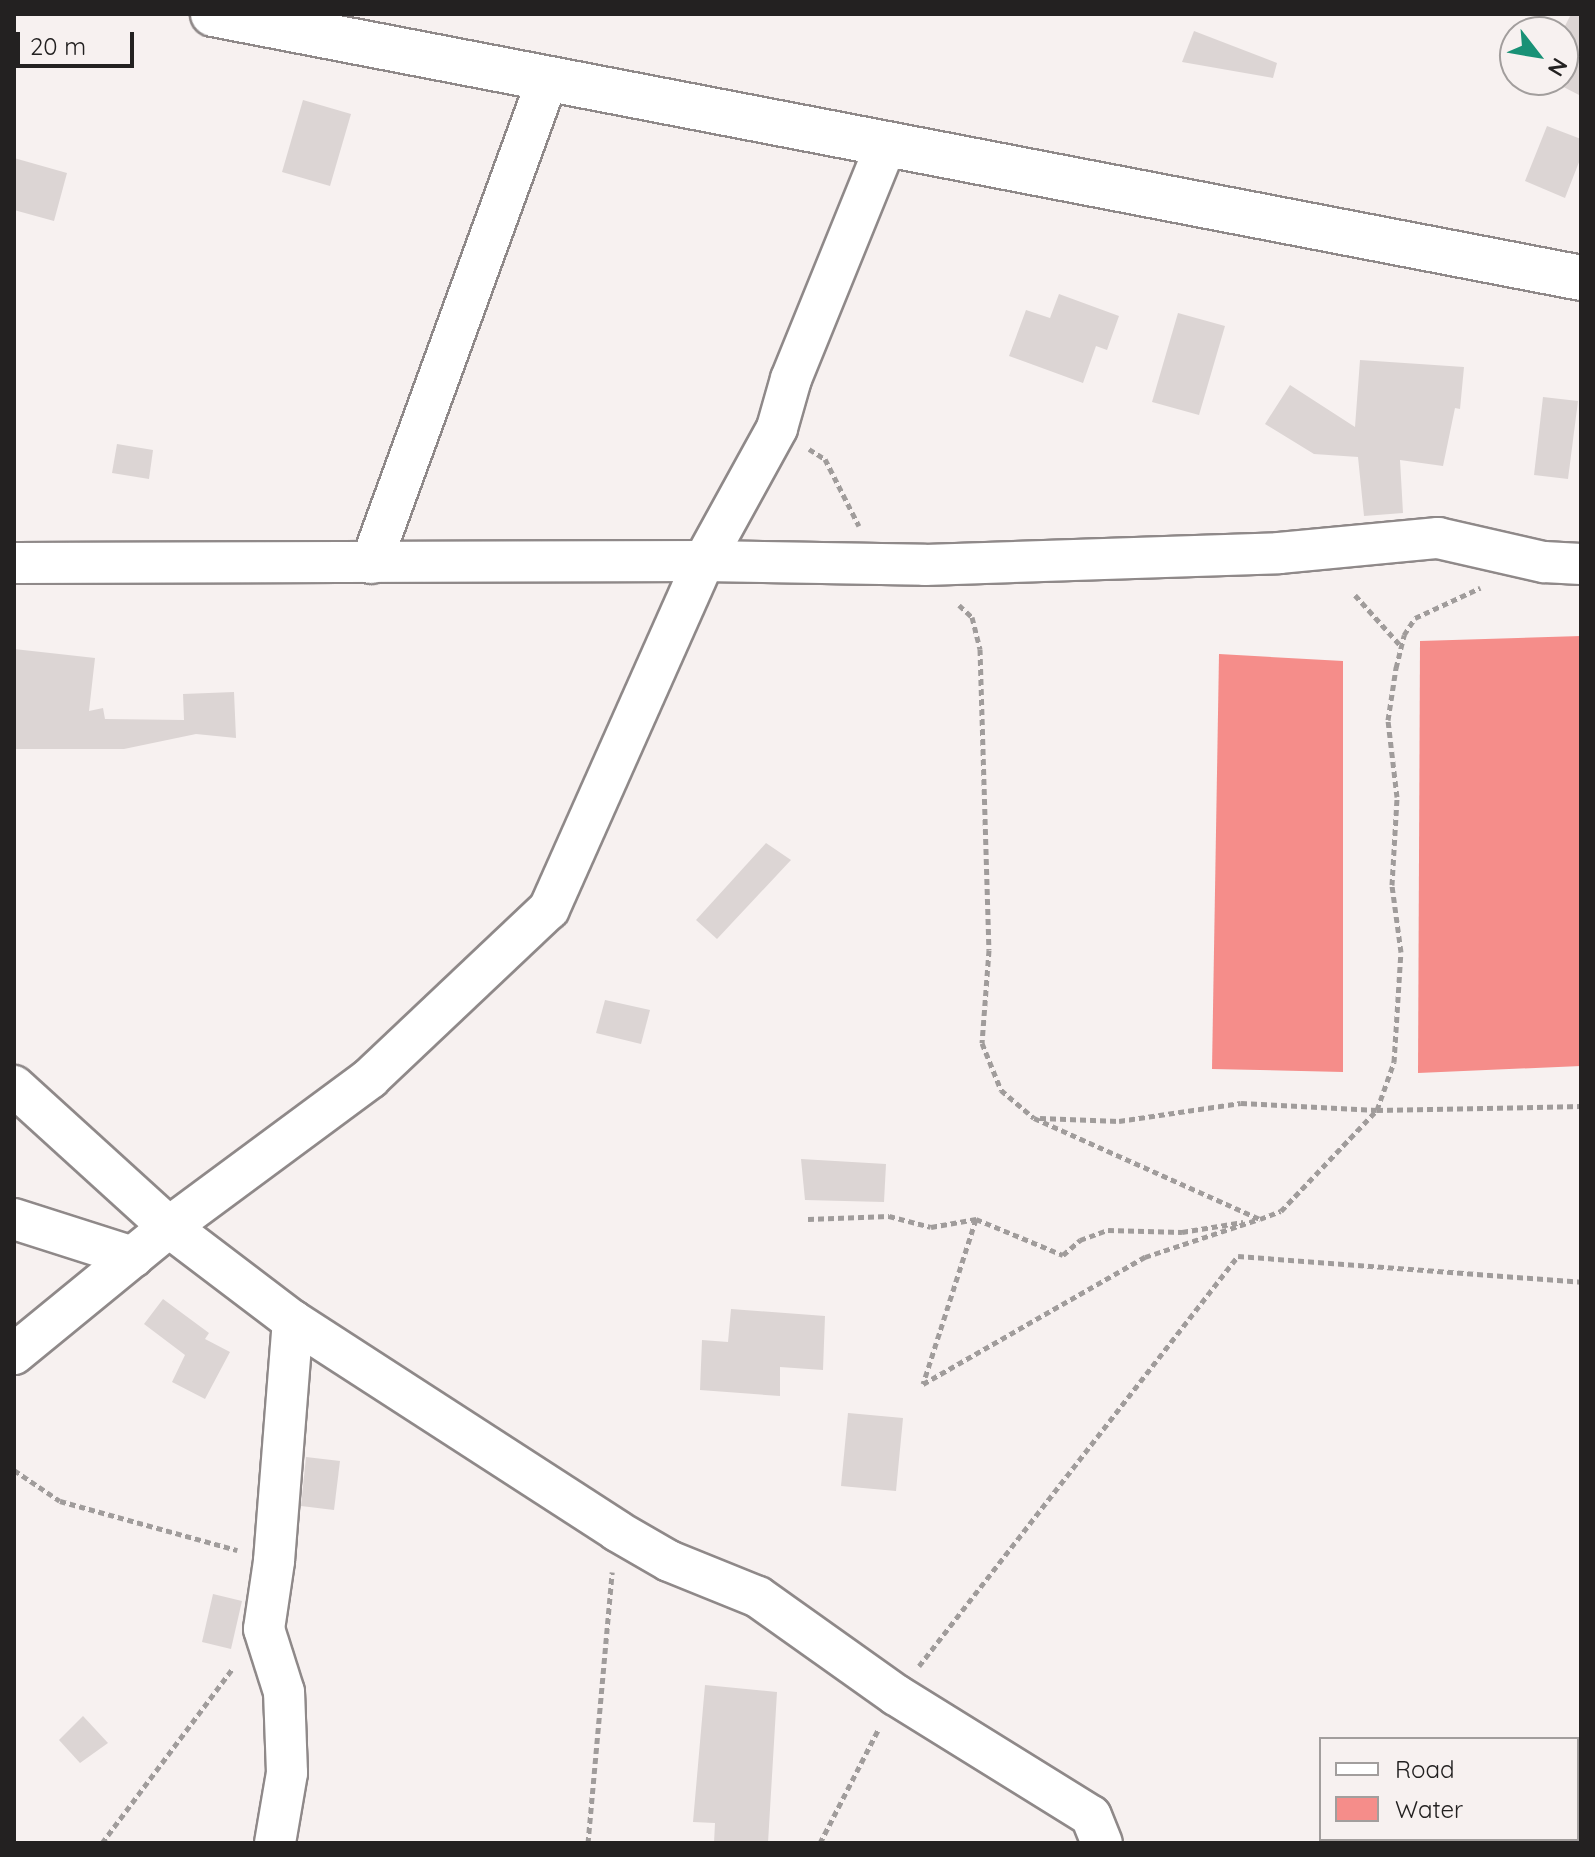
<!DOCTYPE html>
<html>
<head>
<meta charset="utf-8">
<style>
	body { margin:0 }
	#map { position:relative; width:1595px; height:1857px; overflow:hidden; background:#f7f1f0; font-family:Quicksand,sans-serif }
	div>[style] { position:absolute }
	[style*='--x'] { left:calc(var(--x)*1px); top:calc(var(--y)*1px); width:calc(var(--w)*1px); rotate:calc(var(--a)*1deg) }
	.water>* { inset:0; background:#f58d8a }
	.building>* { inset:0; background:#dcd5d4 }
	.path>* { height:5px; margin-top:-2.5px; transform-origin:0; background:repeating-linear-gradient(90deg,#a09c9b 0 6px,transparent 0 10px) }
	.roads { filter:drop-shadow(2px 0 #8f8989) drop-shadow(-2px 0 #8f8989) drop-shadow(0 2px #8f8989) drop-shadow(0 -2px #8f8989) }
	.minor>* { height:40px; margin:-20px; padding:0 20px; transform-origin:20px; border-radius:20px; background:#fff }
	.primary>* { height:44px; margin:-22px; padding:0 22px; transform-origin:22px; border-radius:22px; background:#fff }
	span { translate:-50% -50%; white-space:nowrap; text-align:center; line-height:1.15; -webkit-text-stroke:6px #f7f1f0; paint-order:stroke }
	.frame { position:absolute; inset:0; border:16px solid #232121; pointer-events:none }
	.legend { position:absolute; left:1319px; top:1737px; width:260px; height:104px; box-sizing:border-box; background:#f7f1f0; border:2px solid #a29e9d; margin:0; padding:10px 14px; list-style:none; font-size:24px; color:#232121 }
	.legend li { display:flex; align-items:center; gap:16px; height:40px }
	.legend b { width:40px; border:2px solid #a29e9d }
	.north { position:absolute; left:1499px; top:16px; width:80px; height:80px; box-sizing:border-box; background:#f7f1f0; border:2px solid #a29e9d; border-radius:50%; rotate:121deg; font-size:22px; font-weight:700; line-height:32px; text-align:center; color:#232121 }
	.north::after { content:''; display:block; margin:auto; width:28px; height:36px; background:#199176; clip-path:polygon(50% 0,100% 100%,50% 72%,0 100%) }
	.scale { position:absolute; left:16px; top:32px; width:118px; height:36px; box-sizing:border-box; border:4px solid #232121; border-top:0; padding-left:10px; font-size:24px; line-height:28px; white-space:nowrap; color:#232121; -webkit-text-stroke:6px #f7f1f0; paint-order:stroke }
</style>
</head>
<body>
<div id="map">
	<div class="water">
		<i style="clip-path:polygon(1581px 636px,1581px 1066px,1418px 1073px,1420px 641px)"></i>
		<i style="clip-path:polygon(1219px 654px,1343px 661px,1343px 1072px,1212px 1069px)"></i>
	</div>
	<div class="building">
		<i style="clip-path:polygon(1571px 14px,1581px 14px,1581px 96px,1550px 80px,1563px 80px,1562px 32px)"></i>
		<i style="clip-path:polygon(1194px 31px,1277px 63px,1273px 78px,1182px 62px)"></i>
		<i style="clip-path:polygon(303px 100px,351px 114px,330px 186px,282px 172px)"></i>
		<i style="clip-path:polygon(1547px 126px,1581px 139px,1581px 157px,1565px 198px,1525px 181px)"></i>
		<i style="clip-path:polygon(14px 158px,67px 173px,54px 221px,14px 210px)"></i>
		<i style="clip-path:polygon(1059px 294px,1119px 316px,1107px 350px,1096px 346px,1083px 383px,1009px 356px,1026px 310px,1050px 318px)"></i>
		<i style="clip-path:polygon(1178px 313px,1225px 326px,1199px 415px,1152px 402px)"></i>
		<i style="clip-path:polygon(1360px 360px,1464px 367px,1460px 409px,1455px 408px,1443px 466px,1400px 460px,1403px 513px,1364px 516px,1358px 457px,1314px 454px,1265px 424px,1290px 385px,1355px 427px)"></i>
		<i style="clip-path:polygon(1543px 397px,1578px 401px,1568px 479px,1534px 475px)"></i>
		<i style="clip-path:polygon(117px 444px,153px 450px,149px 479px,112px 473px)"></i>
		<i style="clip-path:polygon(14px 649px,95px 658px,89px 711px,103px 708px,105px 719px,184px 720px,183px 694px,234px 692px,236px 738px,196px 734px,124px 749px,14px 749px)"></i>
		<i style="clip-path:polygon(766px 843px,791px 860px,717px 939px,696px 920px)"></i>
		<i style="clip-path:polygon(605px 1000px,650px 1010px,641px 1044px,596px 1033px)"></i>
		<i style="clip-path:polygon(801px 1159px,886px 1164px,884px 1202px,805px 1200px)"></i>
		<i style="clip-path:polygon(163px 1299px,209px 1333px,205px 1339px,230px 1352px,205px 1399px,172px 1382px,185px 1355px,144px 1324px)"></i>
		<i style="clip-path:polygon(731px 1309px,825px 1316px,823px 1370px,780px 1367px,780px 1396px,700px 1390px,702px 1340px,728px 1342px)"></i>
		<i style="clip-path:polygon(848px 1413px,903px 1418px,896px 1491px,841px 1486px)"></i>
		<i style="clip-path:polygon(306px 1457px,340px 1461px,334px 1510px,301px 1506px)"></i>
		<i style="clip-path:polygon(213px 1594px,242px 1601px,231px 1649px,202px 1642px)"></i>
		<i style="clip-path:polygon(705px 1685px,777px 1692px,768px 1843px,714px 1843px,715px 1823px,693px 1822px)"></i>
		<i style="clip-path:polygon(83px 1716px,108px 1743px,80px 1763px,59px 1740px)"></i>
	</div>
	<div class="path">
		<i style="--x:809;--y:449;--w:19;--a:32"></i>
		<i style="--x:825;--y:459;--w:75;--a:63.1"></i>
		<i style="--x:1355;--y:595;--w:67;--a:48"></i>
		<i style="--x:959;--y:605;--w:18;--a:43"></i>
		<i style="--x:972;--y:617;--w:33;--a:76"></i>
		<i style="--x:980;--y:649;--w:301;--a:88.3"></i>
		<i style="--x:989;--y:950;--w:93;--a:94.3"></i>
		<i style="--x:982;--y:1043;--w:51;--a:68"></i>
		<i style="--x:1001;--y:1090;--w:43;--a:40.3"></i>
		<i style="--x:1034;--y:1118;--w:248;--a:24.1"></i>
		<i style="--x:1260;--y:1219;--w:22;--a:-21"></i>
		<i style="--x:1281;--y:1211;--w:139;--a:-46.5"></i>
		<i style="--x:1377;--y:1110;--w:51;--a:-70.5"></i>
		<i style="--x:1394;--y:1062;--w:110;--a:-86.4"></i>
		<i style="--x:1401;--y:952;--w:68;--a:-97.7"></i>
		<i style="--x:1392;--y:885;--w:88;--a:-86.7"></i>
		<i style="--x:1397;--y:797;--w:78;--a:-96.7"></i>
		<i style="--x:1388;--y:720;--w:53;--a:-81.3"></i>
		<i style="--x:1396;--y:668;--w:34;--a:-76"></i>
		<i style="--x:1404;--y:635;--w:20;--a:-57"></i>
		<i style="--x:1415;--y:618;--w:72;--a:-24.8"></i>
		<i style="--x:1040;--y:1118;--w:79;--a:2.2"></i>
		<i style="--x:1119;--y:1121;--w:123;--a:-8.4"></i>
		<i style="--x:1241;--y:1103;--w:136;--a:2.9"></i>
		<i style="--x:1377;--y:1110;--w:204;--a:-1.1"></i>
		<i style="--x:808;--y:1219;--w:81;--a:-2.1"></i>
		<i style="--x:889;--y:1216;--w:43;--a:14.7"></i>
		<i style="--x:931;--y:1227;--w:46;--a:-10.1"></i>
		<i style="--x:976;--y:1219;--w:94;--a:22.5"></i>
		<i style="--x:1063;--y:1255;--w:23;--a:-41"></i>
		<i style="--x:1080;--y:1240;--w:30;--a:-20"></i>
		<i style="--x:1108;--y:1230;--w:74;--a:1.5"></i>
		<i style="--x:1182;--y:1232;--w:62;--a:-9.3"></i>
		<i style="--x:976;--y:1219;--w:173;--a:107.8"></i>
		<i style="--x:923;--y:1384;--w:256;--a:-29.8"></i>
		<i style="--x:1145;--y:1257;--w:120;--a:-18.4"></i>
		<i style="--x:14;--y:1470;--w:55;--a:34"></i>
		<i style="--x:60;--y:1501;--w:184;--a:15.5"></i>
		<i style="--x:919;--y:1666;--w:519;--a:-52.12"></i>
		<i style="--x:1238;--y:1256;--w:344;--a:4.3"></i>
		<i style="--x:102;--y:1843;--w:219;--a:-53.2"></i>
		<i style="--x:588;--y:1843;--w:272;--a:-84.9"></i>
		<i style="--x:820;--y:1843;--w:129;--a:-62.8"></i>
	</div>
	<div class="roads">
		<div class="minor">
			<i style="--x:14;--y:563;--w:690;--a:-0.17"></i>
			<i style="--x:704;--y:561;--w:221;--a:1"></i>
			<i style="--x:925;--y:565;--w:354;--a:-1.9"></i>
			<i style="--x:1279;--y:553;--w:160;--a:-5.4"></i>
			<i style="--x:1438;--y:538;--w:109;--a:12.8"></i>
			<i style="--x:1544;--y:562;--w:37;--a:3"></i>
			<i style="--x:371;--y:563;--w:516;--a:-69.95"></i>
			<i style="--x:14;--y:1086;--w:210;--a:42.3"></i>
			<i style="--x:169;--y:1227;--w:156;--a:37.2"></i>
			<i style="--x:293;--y:1321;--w:386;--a:32.9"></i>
			<i style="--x:617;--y:1531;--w:60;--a:30"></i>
			<i style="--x:669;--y:1561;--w:96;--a:22"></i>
			<i style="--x:758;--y:1597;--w:169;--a:35.4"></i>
			<i style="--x:896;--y:1695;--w:229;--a:31.8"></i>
			<i style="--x:1091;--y:1816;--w:29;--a:68"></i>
			<i style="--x:14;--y:1219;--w:125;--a:17.7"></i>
			<i style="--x:14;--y:1354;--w:200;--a:-39.3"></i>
			<i style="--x:169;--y:1227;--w:250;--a:-36.5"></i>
			<i style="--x:370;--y:1078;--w:246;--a:-43.4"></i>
			<i style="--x:549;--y:909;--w:381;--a:-66"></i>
			<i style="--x:704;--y:561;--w:152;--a:-61.2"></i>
			<i style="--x:777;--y:428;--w:51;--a:-74.1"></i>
			<i style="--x:791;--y:379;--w:255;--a:-67.9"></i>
			<i style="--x:275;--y:1843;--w:71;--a:-80.3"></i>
			<i style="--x:287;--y:1773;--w:81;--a:-92.1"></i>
			<i style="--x:284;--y:1692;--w:66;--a:-107.6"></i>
			<i style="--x:264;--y:1629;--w:69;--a:-81.6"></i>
			<i style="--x:274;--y:1561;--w:241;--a:-85.5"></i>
		</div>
		<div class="primary">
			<i style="--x:213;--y:14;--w:1393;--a:10.92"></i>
		</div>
	</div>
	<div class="frame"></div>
	<ul class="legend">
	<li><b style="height:10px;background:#fff"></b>Road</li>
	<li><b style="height:22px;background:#f58d8a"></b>Water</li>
	</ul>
	<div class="north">N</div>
	<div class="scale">20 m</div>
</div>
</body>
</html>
